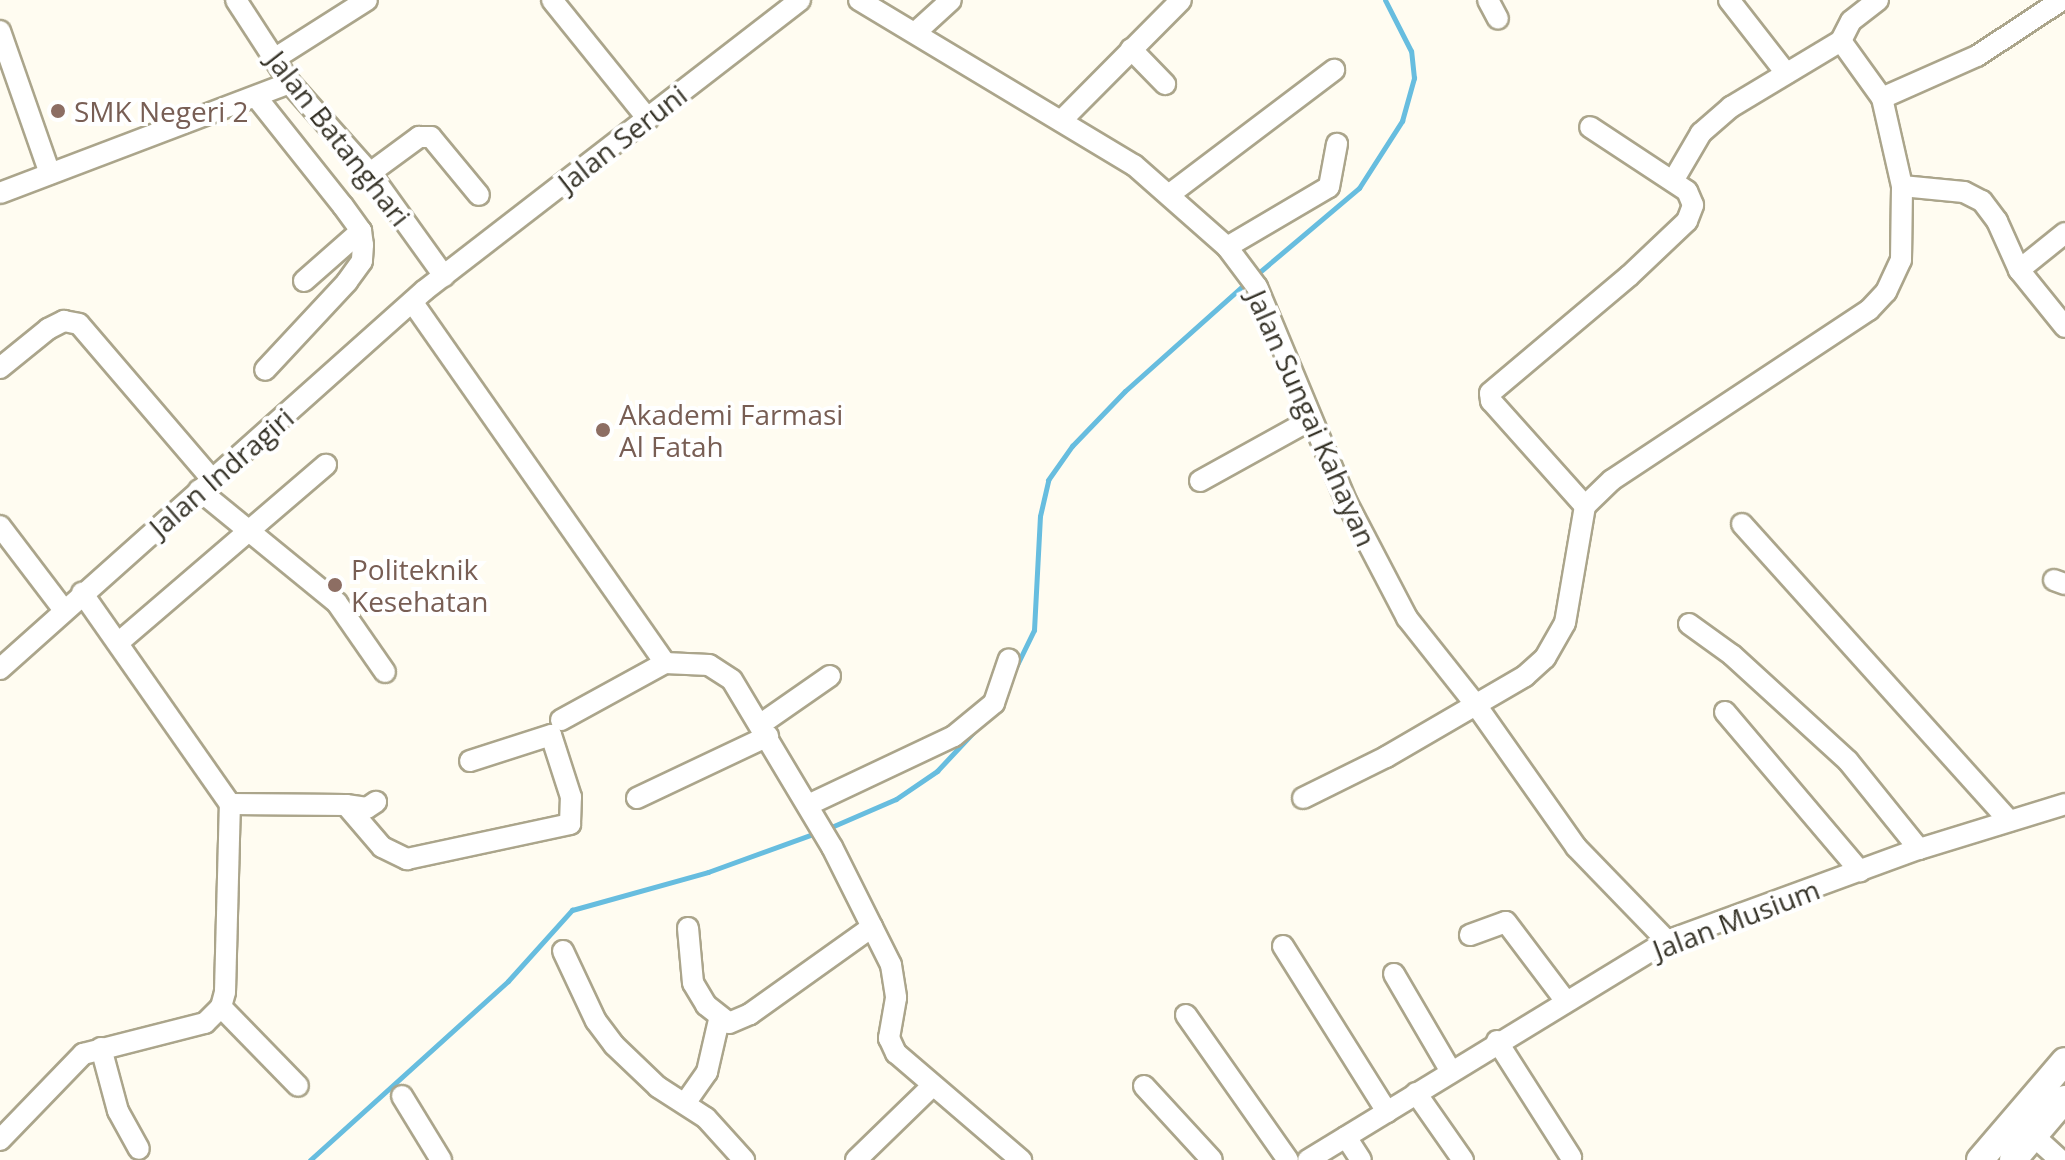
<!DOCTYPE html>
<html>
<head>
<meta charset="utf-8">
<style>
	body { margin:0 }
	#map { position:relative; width:2065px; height:1160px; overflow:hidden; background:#fffcf1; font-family:"Open Sans",sans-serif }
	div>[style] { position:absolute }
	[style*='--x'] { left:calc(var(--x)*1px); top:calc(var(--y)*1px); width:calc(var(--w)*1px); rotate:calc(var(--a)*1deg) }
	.stream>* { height:5px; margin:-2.5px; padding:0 2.5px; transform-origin:2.5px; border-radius:2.5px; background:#67bddf }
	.roads { filter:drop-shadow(2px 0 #aba58b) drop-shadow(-2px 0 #aba58b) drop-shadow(0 2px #aba58b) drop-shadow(0 -2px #aba58b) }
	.minor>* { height:20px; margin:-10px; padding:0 10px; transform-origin:10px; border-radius:10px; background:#fff }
	.major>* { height:26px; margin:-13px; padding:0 13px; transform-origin:13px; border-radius:13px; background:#fff }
	.dots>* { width:22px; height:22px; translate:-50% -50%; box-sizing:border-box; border:4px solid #fff; border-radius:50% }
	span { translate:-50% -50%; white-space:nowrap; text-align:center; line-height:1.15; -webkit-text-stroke:8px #fff; paint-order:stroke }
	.education-label { font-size:28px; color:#785e54 }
	.left { translate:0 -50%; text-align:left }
	.street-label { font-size:28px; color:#373429 }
</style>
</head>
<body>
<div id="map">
	<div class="stream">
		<i style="--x:1256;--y:275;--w:135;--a:-40.2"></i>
		<i style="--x:1359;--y:188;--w:80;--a:-57.3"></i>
		<i style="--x:1402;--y:121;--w:45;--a:-74.4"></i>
		<i style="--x:1414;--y:78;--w:27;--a:-96"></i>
		<i style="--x:1411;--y:51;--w:57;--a:-117"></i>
		<i style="--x:1013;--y:673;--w:48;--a:-64"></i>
		<i style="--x:1034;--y:630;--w:114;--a:-87"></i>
		<i style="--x:1040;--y:516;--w:37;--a:-77"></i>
		<i style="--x:1048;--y:480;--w:42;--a:-54.8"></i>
		<i style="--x:1072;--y:446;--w:76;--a:-46.1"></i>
		<i style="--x:1125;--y:391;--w:165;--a:-41.8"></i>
		<i style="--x:829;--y:828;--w:73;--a:-23.4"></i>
		<i style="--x:896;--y:799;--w:50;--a:-34.3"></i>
		<i style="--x:937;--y:771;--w:63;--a:-46.9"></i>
		<i style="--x:310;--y:1160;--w:267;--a:-42.1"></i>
		<i style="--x:508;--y:981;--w:96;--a:-48"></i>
		<i style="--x:572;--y:910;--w:141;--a:-15.6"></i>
		<i style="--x:708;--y:872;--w:115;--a:-19.9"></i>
	</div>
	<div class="roads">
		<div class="minor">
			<i style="--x:236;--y:0;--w:99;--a:57"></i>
			<i style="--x:290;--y:83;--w:120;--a:48.4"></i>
			<i style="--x:370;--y:173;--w:127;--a:54.3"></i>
			<i style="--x:552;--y:0;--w:153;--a:51.1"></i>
			<i style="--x:859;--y:0;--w:321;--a:31"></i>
			<i style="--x:1134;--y:165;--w:124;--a:41.4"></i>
			<i style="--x:1227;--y:247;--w:50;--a:53.1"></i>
			<i style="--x:1257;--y:287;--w:234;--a:67.4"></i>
			<i style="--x:1347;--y:503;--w:130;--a:62.4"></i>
			<i style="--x:1407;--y:618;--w:111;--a:51.6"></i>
			<i style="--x:1476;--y:705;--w:174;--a:54.8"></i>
			<i style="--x:1576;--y:847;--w:131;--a:45.9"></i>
			<i style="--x:1488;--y:0;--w:21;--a:62"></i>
			<i style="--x:1729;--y:0;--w:93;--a:52"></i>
			<i style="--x:1878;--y:0;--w:34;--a:142"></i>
			<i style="--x:1851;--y:21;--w:22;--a:117"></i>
			<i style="--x:1841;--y:41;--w:70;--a:54.3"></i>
			<i style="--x:1882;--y:98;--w:90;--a:77.2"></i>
			<i style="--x:0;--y:31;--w:151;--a:70.7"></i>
			<i style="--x:916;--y:32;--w:47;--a:-42.4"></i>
			<i style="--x:1131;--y:49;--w:49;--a:45.8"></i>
			<i style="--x:274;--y:59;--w:110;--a:-32.4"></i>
			<i style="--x:257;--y:98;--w:138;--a:51.5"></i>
			<i style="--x:343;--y:206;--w:31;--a:54"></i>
			<i style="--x:361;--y:231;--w:14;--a:82"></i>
			<i style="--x:363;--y:245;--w:16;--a:94"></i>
			<i style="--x:362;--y:261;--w:26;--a:126"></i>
			<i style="--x:347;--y:282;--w:120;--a:133"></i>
			<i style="--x:1882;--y:98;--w:104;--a:-23.9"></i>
			<i style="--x:1977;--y:56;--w:102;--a:-33.4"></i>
			<i style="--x:1061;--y:121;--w:170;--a:-45.2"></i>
			<i style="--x:370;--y:173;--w:61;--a:-36.3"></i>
			<i style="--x:419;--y:137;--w:12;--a:0"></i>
			<i style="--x:431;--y:137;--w:75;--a:50.4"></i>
			<i style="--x:1673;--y:181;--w:56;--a:-59.7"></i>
			<i style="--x:1701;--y:133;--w:40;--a:-41"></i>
			<i style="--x:1731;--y:107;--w:128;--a:-31"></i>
			<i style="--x:0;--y:193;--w:310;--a:-20.8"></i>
			<i style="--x:1170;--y:194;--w:206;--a:-37.1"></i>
			<i style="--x:1227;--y:247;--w:118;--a:-30.5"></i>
			<i style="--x:1329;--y:187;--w:44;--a:-79.5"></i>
			<i style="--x:2019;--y:270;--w:59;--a:-38.8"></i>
			<i style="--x:304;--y:281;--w:76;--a:-41.3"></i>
			<i style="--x:413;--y:303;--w:439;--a:55"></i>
			<i style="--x:665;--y:663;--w:44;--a:2.6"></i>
			<i style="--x:709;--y:665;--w:27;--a:33"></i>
			<i style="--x:732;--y:680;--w:195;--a:59.1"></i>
			<i style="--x:832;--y:847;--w:132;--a:63.4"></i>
			<i style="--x:891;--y:965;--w:33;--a:81"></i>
			<i style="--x:896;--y:998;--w:41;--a:99.9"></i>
			<i style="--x:889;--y:1038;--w:17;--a:65"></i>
			<i style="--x:896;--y:1053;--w:165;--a:40.6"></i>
			<i style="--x:0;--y:368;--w:62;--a:-39.1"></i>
			<i style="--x:48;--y:329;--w:18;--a:-27"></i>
			<i style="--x:64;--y:321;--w:15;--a:11"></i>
			<i style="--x:79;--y:324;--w:204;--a:49.4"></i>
			<i style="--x:1200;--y:481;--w:126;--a:-29"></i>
			<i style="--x:199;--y:490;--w:178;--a:39.3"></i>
			<i style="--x:337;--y:603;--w:84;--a:55.2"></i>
			<i style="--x:1585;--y:506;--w:141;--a:-131.8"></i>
			<i style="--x:1491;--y:401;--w:8;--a:-97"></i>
			<i style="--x:1490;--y:393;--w:182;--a:-40.1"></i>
			<i style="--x:1629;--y:276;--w:80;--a:-43.5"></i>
			<i style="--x:1687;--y:221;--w:17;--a:-69"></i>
			<i style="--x:1693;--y:205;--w:15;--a:-113"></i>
			<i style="--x:1687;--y:191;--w:116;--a:-146.6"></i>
			<i style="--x:1742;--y:524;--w:399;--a:48"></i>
			<i style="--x:0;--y:526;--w:104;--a:52.8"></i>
			<i style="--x:2054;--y:580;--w:12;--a:20"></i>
			<i style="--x:1689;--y:624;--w:53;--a:35.8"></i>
			<i style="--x:1732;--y:655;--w:157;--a:42.4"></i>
			<i style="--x:1848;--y:761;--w:113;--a:51.1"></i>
			<i style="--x:118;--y:643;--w:274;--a:-40.6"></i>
			<i style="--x:0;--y:669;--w:569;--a:-41.73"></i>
			<i style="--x:425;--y:290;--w:474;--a:-37.7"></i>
			<i style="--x:1725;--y:712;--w:209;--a:49.7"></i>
			<i style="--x:561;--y:720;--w:119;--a:-28.7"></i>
			<i style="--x:761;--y:724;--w:84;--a:-34.8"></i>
			<i style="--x:637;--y:798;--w:145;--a:-25.3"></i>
			<i style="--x:1303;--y:798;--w:93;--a:-26.3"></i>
			<i style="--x:1386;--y:757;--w:161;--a:-30.2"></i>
			<i style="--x:1525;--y:676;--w:27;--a:-42"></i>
			<i style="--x:1545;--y:658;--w:40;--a:-60.3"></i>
			<i style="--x:1565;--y:623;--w:119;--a:-80.3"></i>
			<i style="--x:1585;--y:506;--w:37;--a:-44"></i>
			<i style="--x:1612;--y:480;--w:308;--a:-33.5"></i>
			<i style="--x:1869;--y:310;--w:25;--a:-47"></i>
			<i style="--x:1886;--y:292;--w:35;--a:-65"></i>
			<i style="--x:1901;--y:260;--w:74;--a:-89.2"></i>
			<i style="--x:1902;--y:186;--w:62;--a:5.5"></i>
			<i style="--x:1964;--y:192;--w:20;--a:27"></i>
			<i style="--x:1982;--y:201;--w:25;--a:53"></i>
			<i style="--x:1997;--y:221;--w:54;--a:65.8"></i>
			<i style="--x:2019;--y:270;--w:73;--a:51.1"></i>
			<i style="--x:230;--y:804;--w:116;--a:0.5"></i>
			<i style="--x:346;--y:805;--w:55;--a:49.4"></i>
			<i style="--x:382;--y:847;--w:28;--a:26"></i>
			<i style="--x:407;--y:859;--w:167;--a:-12.1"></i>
			<i style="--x:570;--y:824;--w:27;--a:-88"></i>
			<i style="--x:571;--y:797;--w:65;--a:-107.9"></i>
			<i style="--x:551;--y:735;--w:85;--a:162.2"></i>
			<i style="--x:346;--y:805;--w:21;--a:8"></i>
			<i style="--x:367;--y:808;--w:11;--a:-34"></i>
			<i style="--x:808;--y:805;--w:161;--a:-25.3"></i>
			<i style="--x:954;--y:736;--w:52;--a:-39.5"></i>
			<i style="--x:994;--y:703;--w:46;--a:-71.2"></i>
			<i style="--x:688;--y:928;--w:55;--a:84.8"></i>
			<i style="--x:693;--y:983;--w:26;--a:59"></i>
			<i style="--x:706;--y:1005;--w:29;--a:38"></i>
			<i style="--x:729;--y:1023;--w:23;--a:-23"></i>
			<i style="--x:750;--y:1014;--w:150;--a:-35.5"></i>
			<i style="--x:1470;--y:935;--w:38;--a:-20"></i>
			<i style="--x:1506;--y:922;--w:98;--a:52.9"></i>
			<i style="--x:1283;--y:946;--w:196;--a:57.9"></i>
			<i style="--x:563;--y:951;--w:77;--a:64.8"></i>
			<i style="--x:596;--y:1021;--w:30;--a:53"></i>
			<i style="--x:614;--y:1045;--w:61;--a:43.7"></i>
			<i style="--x:658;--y:1087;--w:57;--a:32.9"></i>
			<i style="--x:706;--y:1118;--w:57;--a:47.9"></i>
			<i style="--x:1394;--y:974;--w:111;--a:59.7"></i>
			<i style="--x:221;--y:1007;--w:110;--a:45.7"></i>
			<i style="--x:1186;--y:1015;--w:177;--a:54.9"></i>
			<i style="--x:1497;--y:1041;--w:138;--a:57.5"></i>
			<i style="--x:101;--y:1048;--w:65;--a:74.9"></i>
			<i style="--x:118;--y:1111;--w:43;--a:61.1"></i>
			<i style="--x:1144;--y:1086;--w:100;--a:47.4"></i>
			<i style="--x:1416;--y:1093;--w:82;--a:55"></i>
			<i style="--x:402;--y:1096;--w:75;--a:58.6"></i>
			<i style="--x:686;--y:1102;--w:37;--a:-55"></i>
			<i style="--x:707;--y:1072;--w:53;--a:-77"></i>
			<i style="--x:2025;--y:1128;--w:47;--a:42.4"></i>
			<i style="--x:1346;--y:1137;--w:27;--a:57"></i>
			<i style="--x:0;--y:1140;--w:120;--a:-46"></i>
			<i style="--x:83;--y:1054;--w:126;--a:-14.3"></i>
			<i style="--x:205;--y:1023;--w:23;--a:-45"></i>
			<i style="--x:221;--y:1007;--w:16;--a:-75"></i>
			<i style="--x:225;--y:992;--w:188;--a:-88.5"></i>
			<i style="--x:230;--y:804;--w:258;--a:-125"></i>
			<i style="--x:856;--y:1160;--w:105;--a:-44.2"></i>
			<i style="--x:1308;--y:1160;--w:421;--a:-31.4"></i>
			<i style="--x:1667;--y:941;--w:268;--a:-20.1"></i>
			<i style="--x:1919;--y:849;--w:153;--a:-17.1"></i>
		</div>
		<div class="major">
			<i style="--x:1980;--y:1160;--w:130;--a:-49.4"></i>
			<i style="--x:2013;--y:1160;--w:80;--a:-49.6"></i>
		</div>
	</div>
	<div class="dots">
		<i style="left:58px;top:111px;background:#8d6e63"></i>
		<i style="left:603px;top:430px;background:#8d6e63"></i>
		<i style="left:335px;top:585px;background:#8d6e63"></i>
	</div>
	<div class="education-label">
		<span class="left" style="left:74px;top:111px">SMK Negeri 2</span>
		<span class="left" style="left:619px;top:430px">Akademi Farmasi<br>Al Fatah</span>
		<span class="left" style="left:351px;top:585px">Politeknik<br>Kesehatan</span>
	</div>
	<div class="street-label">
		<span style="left:339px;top:138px;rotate:52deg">Jalan Batanghari</span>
		<span style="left:622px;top:138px;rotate:-38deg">Jalan Seruni</span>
		<span style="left:1312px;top:418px;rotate:66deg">Jalan Sungai Kahayan</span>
		<span style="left:221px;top:472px;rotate:-41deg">Jalan Indragiri</span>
		<span style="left:1736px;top:919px;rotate:-21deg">Jalan Musium</span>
	</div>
</div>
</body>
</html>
